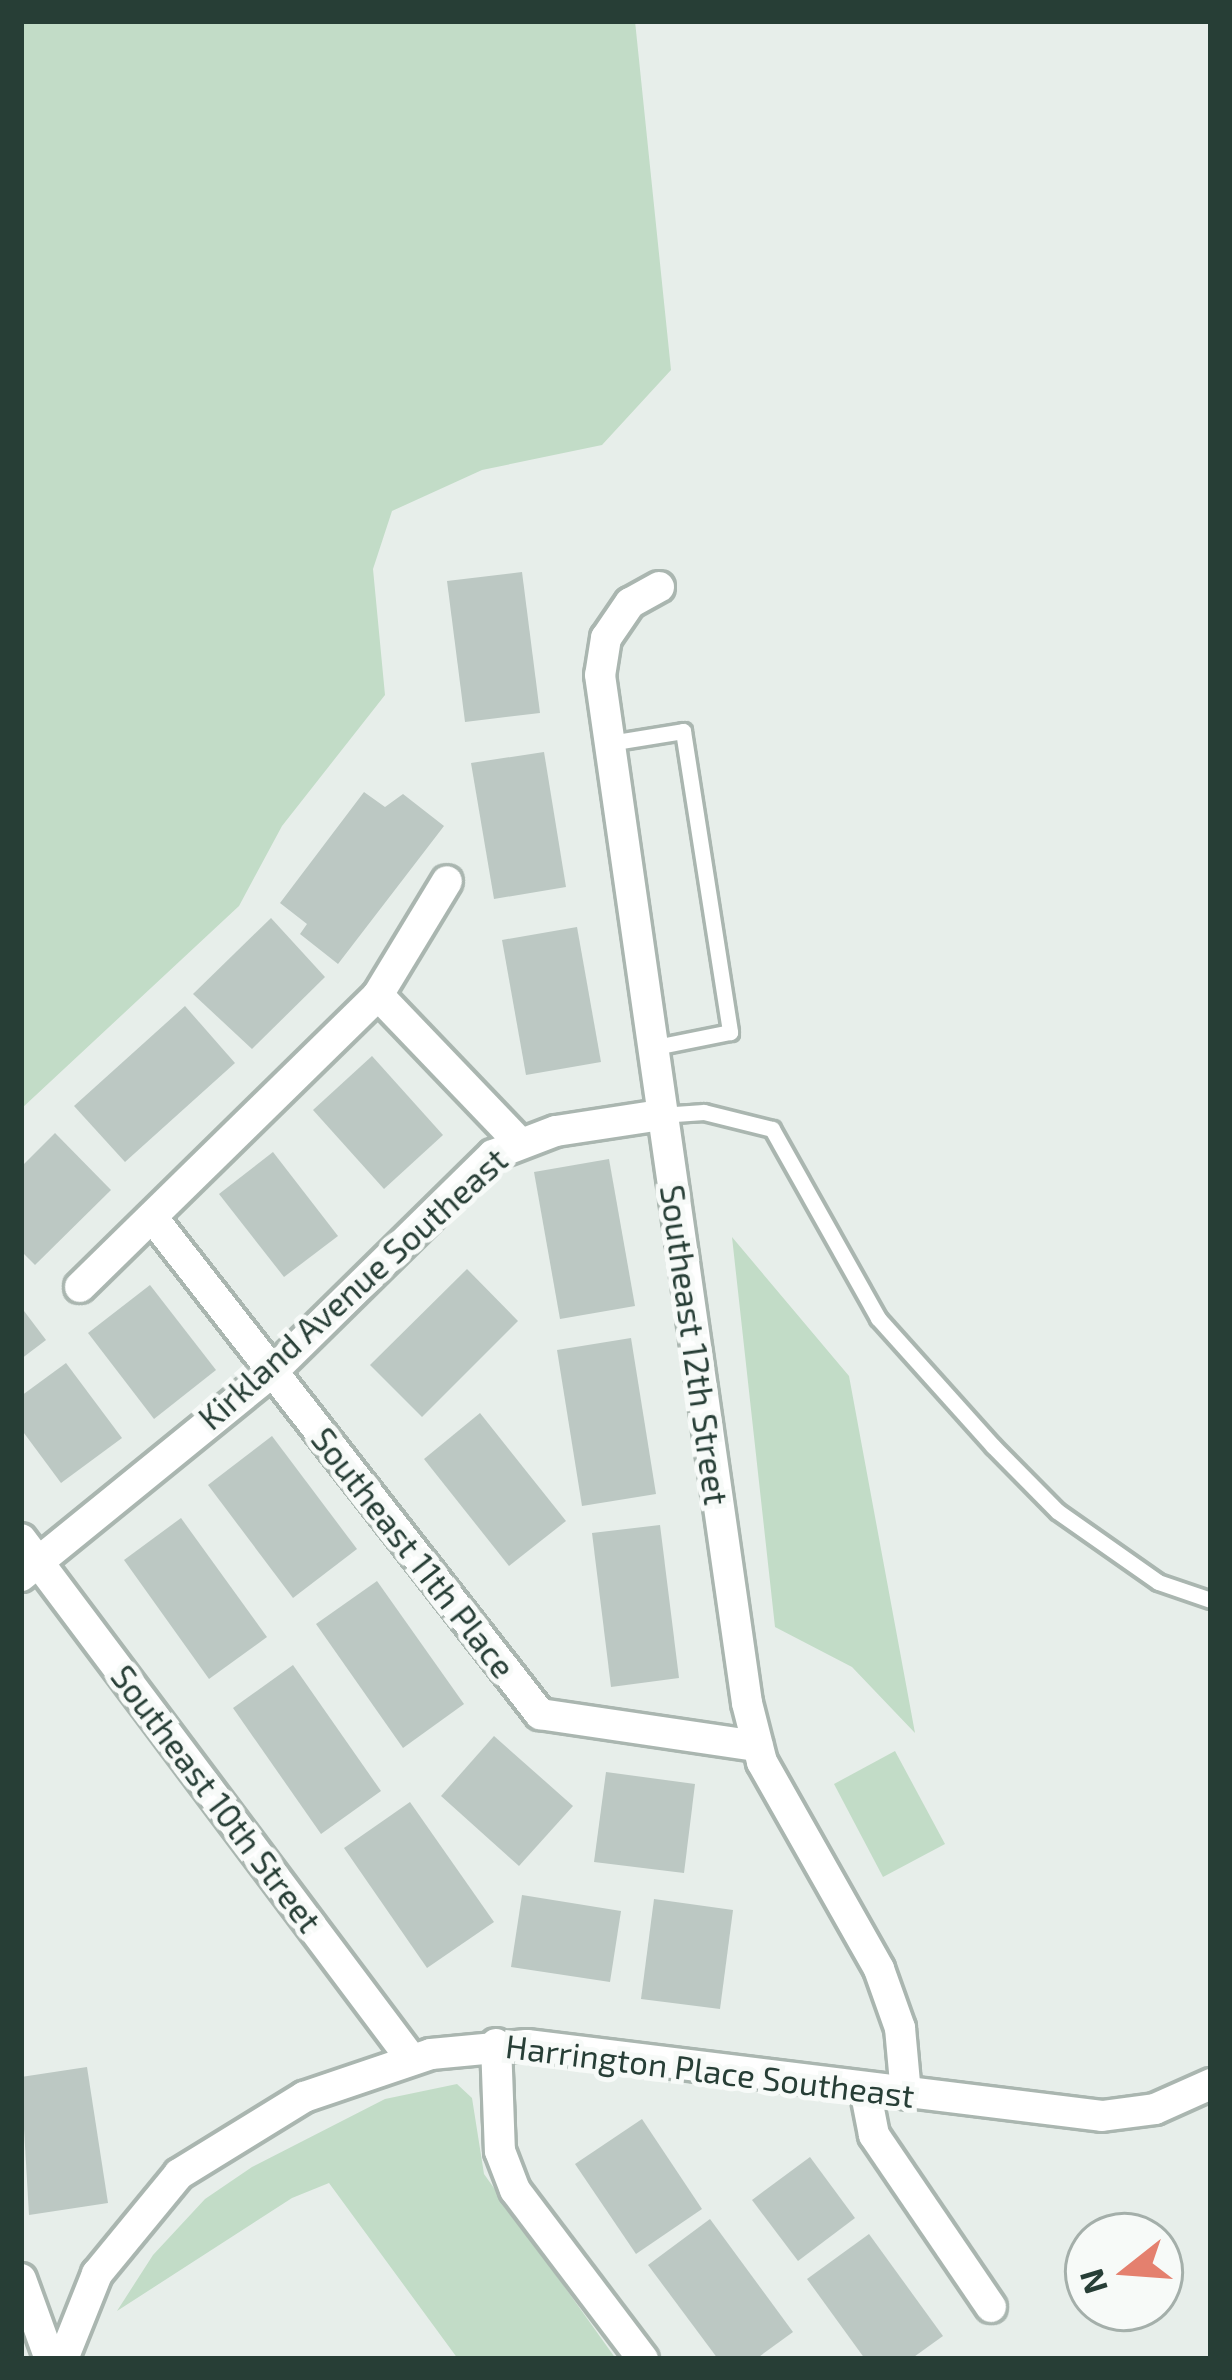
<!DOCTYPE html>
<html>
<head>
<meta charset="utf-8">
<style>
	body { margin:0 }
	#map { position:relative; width:1232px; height:2380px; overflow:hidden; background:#e7eeea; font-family:"Exo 2",sans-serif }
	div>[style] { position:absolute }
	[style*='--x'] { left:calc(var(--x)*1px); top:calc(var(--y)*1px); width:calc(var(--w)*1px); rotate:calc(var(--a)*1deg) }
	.green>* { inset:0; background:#c2dcc7 }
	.building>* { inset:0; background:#bcc8c3 }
	.roads { filter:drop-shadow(3px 0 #aab6b0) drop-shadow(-3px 0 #aab6b0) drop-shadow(0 3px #aab6b0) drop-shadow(0 -3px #aab6b0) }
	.service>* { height:15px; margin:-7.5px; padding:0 7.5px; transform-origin:7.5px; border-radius:7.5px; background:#fff }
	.minor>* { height:30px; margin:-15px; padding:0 15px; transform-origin:15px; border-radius:15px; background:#fff }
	span { translate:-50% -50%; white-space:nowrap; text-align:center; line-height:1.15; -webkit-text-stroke:10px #f7faf8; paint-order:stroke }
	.street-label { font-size:33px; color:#273e36 }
	.frame { position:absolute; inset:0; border:24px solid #273e36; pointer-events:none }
	.north { position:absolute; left:1064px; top:2212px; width:120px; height:120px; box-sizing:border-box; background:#f7faf8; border:3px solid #a4afaa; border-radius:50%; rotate:253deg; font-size:33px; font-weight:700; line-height:48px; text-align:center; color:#273e36 }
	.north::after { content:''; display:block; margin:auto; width:42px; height:54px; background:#e4806e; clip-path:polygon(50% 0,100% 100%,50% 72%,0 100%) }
</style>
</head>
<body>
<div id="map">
	<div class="green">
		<i style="clip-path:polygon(21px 21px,635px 21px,671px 370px,602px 445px,482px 470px,392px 511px,373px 569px,385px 695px,282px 826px,239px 906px,21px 1109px)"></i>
		<i style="clip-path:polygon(732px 1237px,849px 1376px,915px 1733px,852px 1667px,775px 1627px)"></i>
		<i style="clip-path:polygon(895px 1751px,945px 1844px,883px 1877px,834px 1784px)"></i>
		<i style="clip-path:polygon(457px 2084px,472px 2098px,484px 2174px,616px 2359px,458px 2359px,329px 2183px,292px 2198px,117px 2311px,153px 2255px,205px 2199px,252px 2167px,385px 2099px)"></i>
	</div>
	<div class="building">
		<i style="clip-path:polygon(522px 572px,540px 713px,465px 722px,447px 581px)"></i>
		<i style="clip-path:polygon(544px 752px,566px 887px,494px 899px,471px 763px)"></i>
		<i style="clip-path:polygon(364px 792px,385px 807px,403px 794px,444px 826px,338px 964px,300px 934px,307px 924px,280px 903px)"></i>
		<i style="clip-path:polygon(271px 918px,325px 977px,252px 1049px,193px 994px)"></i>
		<i style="clip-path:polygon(577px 927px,601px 1062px,526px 1075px,502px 940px)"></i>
		<i style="clip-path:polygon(185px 1006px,235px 1063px,125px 1162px,74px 1106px)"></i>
		<i style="clip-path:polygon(372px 1056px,443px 1135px,384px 1189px,313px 1110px)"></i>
		<i style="clip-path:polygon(55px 1133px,111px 1190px,35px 1265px,21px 1251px,21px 1167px)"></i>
		<i style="clip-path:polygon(273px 1152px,338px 1236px,284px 1277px,219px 1194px)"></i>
		<i style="clip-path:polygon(609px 1159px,635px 1306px,560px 1319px,534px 1172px)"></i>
		<i style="clip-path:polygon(467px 1269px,518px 1321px,422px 1417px,370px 1365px)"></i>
		<i style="clip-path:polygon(150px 1285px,216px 1370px,154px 1419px,88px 1333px)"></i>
		<i style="clip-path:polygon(21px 1307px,46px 1340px,21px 1359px)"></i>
		<i style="clip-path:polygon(631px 1338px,656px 1494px,582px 1506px,557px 1350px)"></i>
		<i style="clip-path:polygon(66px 1363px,122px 1438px,61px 1483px,21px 1429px,21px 1396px)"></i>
		<i style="clip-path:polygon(480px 1413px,566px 1521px,509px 1566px,424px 1459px)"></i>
		<i style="clip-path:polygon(272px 1436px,357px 1549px,293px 1598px,208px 1485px)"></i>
		<i style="clip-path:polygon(181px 1518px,267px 1637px,209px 1679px,124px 1560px)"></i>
		<i style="clip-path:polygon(660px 1525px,679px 1678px,611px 1687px,592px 1533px)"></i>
		<i style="clip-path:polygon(377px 1581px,464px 1704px,403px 1748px,316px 1624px)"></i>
		<i style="clip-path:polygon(293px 1665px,381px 1791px,321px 1834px,233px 1708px)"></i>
		<i style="clip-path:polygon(494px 1736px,573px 1806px,519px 1866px,441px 1796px)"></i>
		<i style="clip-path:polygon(606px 1772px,695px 1784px,684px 1873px,594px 1862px)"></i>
		<i style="clip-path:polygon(410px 1802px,494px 1922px,427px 1968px,344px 1848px)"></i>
		<i style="clip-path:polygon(522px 1895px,621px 1911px,610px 1982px,511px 1967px)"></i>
		<i style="clip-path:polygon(654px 1899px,733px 1910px,720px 2009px,641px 1999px)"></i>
		<i style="clip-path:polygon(87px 2067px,108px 2203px,29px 2215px,21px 2077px)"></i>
		<i style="clip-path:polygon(642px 2119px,702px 2209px,636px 2254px,575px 2164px)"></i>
		<i style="clip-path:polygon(810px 2157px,855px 2218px,798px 2261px,752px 2200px)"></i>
		<i style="clip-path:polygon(710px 2219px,793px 2332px,756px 2359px,718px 2359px,648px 2265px)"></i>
		<i style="clip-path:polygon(869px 2234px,943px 2336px,911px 2359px,865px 2359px,807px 2279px)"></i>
	</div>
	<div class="roads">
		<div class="service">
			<i style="--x:610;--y:743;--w:74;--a:-9.3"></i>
			<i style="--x:683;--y:731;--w:305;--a:81.1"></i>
			<i style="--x:730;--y:1032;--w:81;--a:168.6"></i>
			<i style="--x:660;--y:1115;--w:44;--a:-3.9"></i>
			<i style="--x:704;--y:1112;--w:70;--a:14"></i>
			<i style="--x:772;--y:1129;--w:217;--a:60.7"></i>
			<i style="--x:878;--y:1318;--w:172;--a:48.1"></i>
			<i style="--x:993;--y:1446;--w:91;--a:45.4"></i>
			<i style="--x:1057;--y:1511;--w:123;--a:35.1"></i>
			<i style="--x:1158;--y:1582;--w:56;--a:18.8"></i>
		</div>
		<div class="minor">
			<i style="--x:659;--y:587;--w:33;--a:151"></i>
			<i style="--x:630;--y:603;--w:42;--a:124.4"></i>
			<i style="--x:606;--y:638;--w:37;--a:99"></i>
			<i style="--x:600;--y:675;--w:1038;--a:81.86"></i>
			<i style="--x:747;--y:1703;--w:61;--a:75.7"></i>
			<i style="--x:762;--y:1762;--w:238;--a:60.5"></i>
			<i style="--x:879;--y:1969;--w:63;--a:70.4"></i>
			<i style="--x:900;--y:2028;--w:66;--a:84.8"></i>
			<i style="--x:378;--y:995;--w:202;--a:46.2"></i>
			<i style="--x:152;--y:1217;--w:631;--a:52.02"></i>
			<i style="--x:540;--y:1714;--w:220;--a:8.4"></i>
			<i style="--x:80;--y:1287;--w:417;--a:-44.4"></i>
			<i style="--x:378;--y:995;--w:133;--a:-58.8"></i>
			<i style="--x:21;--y:1539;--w:651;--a:53.11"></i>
			<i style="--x:21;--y:1576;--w:325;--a:-39.1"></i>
			<i style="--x:273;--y:1371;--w:308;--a:-44.5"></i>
			<i style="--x:493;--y:1155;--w:67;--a:-20.9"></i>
			<i style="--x:556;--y:1131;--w:105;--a:-8.7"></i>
			<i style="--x:496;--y:2044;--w:107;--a:87.9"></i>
			<i style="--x:500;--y:2151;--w:42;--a:69"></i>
			<i style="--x:515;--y:2190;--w:212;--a:52.9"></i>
			<i style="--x:865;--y:2089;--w:47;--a:78.9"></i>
			<i style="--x:874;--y:2135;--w:208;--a:55.8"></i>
			<i style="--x:21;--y:2279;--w:85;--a:70.1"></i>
			<i style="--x:63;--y:2359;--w:92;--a:-68.2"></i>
			<i style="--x:97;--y:2274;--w:129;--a:-50.6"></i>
			<i style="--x:179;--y:2174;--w:147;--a:-31.6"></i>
			<i style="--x:304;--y:2097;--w:134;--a:-18.7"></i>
			<i style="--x:431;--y:2054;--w:96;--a:-5.4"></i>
			<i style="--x:527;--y:2045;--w:579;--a:7.04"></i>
			<i style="--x:1102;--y:2116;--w:53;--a:-7.5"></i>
			<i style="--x:1155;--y:2109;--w:61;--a:-24.1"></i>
		</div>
	</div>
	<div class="street-label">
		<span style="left:353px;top:1289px;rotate:-42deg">Kirkland Avenue Southeast</span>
		<span style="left:694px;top:1345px;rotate:82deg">Southeast 12th Street</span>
		<span style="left:413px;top:1553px;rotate:52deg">Southeast 11th Place</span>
		<span style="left:216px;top:1799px;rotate:53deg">Southeast 10th Street</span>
		<span style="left:710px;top:2071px;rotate:7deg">Harrington Place Southeast</span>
	</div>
	<div class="frame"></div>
	<div class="north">N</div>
</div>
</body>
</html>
